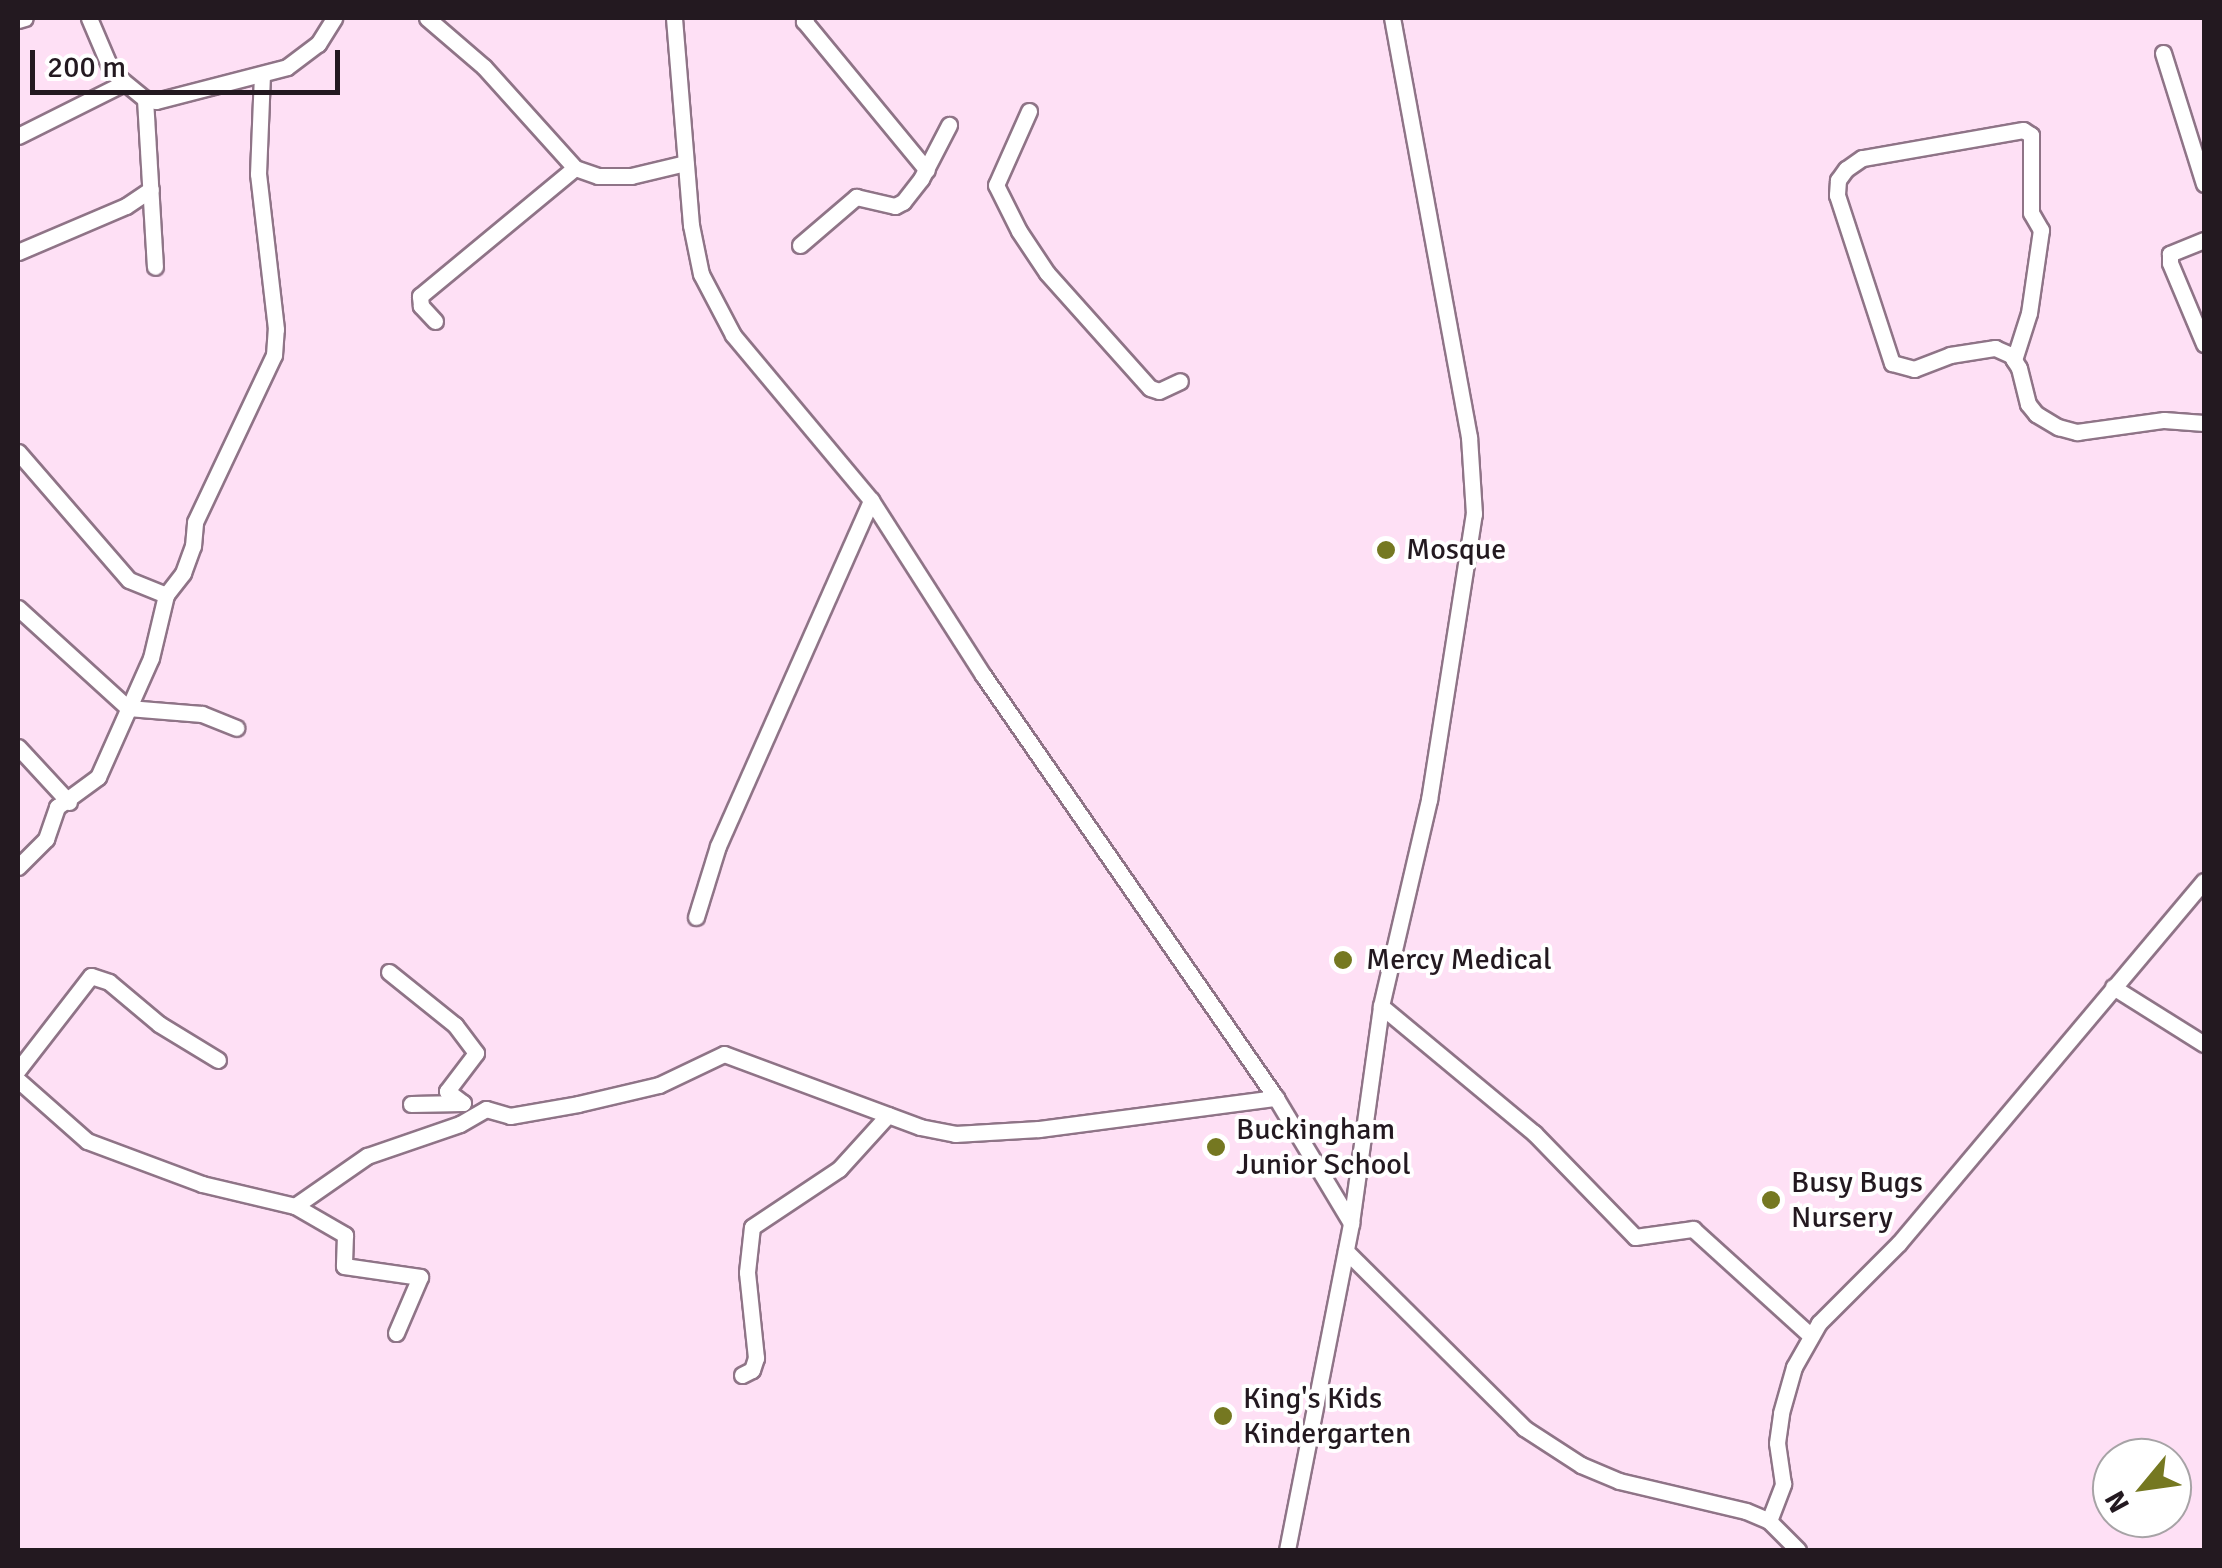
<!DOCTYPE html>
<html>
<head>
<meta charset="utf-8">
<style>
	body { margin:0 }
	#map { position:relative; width:2222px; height:1568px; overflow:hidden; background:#fee0f5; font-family:Signika,sans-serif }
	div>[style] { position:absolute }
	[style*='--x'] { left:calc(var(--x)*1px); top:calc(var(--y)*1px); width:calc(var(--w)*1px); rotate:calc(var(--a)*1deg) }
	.roads { filter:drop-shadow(2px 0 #8f7487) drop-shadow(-2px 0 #8f7487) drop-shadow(0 2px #8f7487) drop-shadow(0 -2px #8f7487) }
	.minor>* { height:15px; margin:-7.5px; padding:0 7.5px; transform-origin:7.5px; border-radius:7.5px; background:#fff }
	.dots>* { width:28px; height:28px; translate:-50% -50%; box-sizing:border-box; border:5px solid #fff; border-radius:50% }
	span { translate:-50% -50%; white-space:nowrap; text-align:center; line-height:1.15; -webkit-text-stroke:8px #fff; paint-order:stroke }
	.poi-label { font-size:30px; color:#231920 }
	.left { translate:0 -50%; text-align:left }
	.frame { position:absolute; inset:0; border:20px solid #231920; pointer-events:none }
	.north { position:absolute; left:2092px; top:1438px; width:100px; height:100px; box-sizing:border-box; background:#fff; border:2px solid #a7a3a6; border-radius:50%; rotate:241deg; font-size:28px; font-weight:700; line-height:40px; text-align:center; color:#231920 }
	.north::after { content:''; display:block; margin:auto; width:35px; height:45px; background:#757821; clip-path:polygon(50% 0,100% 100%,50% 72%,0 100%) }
	.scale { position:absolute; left:30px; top:50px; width:310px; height:45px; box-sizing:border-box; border:5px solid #231920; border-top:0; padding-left:12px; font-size:30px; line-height:35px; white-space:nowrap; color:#231920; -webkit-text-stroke:8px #fff; paint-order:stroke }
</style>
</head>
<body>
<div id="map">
	<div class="roads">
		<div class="minor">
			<i style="--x:89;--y:18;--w:59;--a:66.9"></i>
			<i style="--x:112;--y:72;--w:43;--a:39.3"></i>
			<i style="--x:145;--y:99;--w:11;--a:10"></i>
			<i style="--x:156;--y:101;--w:135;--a:-14.5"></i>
			<i style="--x:287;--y:67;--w:39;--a:-37"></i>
			<i style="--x:318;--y:44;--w:31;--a:-58"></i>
			<i style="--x:427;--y:18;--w:75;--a:40.7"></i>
			<i style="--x:484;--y:67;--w:136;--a:48"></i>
			<i style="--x:575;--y:168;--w:24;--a:19"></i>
			<i style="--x:598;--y:176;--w:33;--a:0"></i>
			<i style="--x:631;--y:176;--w:56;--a:-13.5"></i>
			<i style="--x:674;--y:18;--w:208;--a:85.3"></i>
			<i style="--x:691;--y:225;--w:50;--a:78.5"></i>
			<i style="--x:701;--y:274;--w:69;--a:62.3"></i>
			<i style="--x:733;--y:335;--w:215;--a:50.1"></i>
			<i style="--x:871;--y:500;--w:208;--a:57.4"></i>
			<i style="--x:983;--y:675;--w:515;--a:55.29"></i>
			<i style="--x:1276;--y:1098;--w:146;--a:59"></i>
			<i style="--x:806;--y:18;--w:4;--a:124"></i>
			<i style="--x:804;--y:21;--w:193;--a:50.5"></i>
			<i style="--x:18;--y:20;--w:7;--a:-16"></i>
			<i style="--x:2163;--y:53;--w:137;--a:72.6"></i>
			<i style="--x:145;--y:99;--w:168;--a:86.6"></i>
			<i style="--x:1029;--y:111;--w:81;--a:114"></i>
			<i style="--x:996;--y:185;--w:51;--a:63.4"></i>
			<i style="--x:1019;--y:231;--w:50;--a:56.3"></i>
			<i style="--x:1047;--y:273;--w:154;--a:48.2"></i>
			<i style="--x:1150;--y:388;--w:9;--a:18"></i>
			<i style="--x:1159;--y:391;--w:23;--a:-25"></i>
			<i style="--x:18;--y:136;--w:119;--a:-26.6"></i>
			<i style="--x:2204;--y:240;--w:37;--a:158"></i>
			<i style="--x:2170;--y:254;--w:9;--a:90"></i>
			<i style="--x:2170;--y:263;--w:88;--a:67.2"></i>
			<i style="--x:800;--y:245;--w:74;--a:-40.6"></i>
			<i style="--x:856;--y:197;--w:40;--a:13"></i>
			<i style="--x:895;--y:206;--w:9;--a:-27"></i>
			<i style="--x:903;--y:202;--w:29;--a:-52"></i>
			<i style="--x:921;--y:179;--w:61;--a:-62.6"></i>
			<i style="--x:18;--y:252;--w:117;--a:-23.1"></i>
			<i style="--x:126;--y:206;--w:30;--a:-34"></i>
			<i style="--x:435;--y:321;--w:21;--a:-133"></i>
			<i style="--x:421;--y:306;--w:10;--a:-96"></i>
			<i style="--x:420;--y:296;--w:201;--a:-39.6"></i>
			<i style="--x:2014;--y:360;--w:49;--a:-72.3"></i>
			<i style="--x:2029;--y:313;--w:84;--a:-81.8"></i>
			<i style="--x:2041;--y:230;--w:20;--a:-120"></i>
			<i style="--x:2031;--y:213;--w:78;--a:-90"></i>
			<i style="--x:2031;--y:135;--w:9;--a:-148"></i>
			<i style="--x:2023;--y:130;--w:163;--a:170.1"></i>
			<i style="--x:1862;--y:158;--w:19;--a:145"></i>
			<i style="--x:1846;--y:169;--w:14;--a:126"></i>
			<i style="--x:1838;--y:180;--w:15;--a:94"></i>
			<i style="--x:1837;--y:195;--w:177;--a:71.9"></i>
			<i style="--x:1892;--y:363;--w:23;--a:15"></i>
			<i style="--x:1914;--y:369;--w:39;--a:-21"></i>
			<i style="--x:1950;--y:355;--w:46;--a:-8.8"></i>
			<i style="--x:1995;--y:348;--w:17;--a:24"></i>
			<i style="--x:2011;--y:355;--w:6;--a:59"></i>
			<i style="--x:2014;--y:360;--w:9;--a:58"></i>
			<i style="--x:2019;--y:368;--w:37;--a:76"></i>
			<i style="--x:2028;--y:404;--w:13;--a:51"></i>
			<i style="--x:2036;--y:414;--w:26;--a:31"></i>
			<i style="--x:2058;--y:427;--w:20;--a:15"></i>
			<i style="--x:2077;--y:432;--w:88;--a:-7.9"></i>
			<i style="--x:2164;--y:420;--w:40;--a:4.3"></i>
			<i style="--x:18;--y:452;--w:169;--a:49.1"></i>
			<i style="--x:129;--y:580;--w:40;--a:22"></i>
			<i style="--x:18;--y:608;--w:149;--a:42.3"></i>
			<i style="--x:128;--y:708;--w:74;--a:4.6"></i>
			<i style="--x:202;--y:714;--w:37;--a:22"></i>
			<i style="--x:18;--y:747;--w:75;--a:47.2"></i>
			<i style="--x:18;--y:867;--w:40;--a:-45"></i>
			<i style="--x:46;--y:839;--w:34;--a:-71"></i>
			<i style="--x:57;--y:807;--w:51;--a:-36.2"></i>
			<i style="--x:98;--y:777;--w:130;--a:-66"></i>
			<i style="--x:151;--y:658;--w:65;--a:-76.6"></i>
			<i style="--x:166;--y:595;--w:28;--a:-52"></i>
			<i style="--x:183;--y:573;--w:29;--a:-70"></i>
			<i style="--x:193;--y:546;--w:24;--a:-85"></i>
			<i style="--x:195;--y:522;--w:185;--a:-64.7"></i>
			<i style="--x:274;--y:355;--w:26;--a:-86"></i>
			<i style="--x:276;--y:329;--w:156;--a:-96.6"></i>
			<i style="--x:258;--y:174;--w:99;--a:-87.7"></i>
			<i style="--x:696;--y:917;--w:74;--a:-72.8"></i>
			<i style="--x:718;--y:846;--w:378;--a:-66.1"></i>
			<i style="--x:389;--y:972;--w:85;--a:38.8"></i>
			<i style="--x:455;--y:1025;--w:35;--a:53"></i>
			<i style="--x:476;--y:1053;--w:48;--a:127.3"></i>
			<i style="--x:447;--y:1091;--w:20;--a:37"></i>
			<i style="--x:2113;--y:987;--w:107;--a:32.1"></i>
			<i style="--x:1381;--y:1006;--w:199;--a:39.7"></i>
			<i style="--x:1534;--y:1133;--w:145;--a:45.8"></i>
			<i style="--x:1635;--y:1237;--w:59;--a:-7.9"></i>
			<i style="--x:1693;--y:1229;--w:159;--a:42.2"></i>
			<i style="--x:18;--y:1070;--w:119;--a:-52.2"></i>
			<i style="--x:91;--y:976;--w:19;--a:18"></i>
			<i style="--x:109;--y:982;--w:65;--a:40"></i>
			<i style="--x:159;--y:1024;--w:69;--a:31.4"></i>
			<i style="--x:18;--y:1080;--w:92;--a:41.5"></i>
			<i style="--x:87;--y:1141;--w:123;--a:20.5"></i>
			<i style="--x:202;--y:1184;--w:96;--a:13.3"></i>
			<i style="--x:295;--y:1206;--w:88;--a:-34.8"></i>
			<i style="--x:367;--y:1156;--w:98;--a:-19"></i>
			<i style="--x:460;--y:1124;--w:30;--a:-30"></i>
			<i style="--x:486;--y:1109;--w:25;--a:16"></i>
			<i style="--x:510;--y:1116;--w:69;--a:-10"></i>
			<i style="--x:578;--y:1104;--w:83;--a:-13.2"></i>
			<i style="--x:659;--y:1085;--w:72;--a:-25.5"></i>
			<i style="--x:724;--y:1054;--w:209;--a:20.4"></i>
			<i style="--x:920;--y:1127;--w:36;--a:11"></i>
			<i style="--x:955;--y:1134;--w:84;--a:-3.4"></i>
			<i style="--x:1039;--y:1129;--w:239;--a:-7.5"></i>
			<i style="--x:411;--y:1104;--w:52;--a:-1.1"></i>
			<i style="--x:295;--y:1206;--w:58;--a:30.1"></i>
			<i style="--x:345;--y:1235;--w:31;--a:92"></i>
			<i style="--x:344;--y:1266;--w:77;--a:8.2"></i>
			<i style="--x:420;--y:1277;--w:61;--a:113.2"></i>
			<i style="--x:1346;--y:1251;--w:251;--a:44.8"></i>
			<i style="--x:1524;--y:1428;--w:68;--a:33"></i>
			<i style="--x:1581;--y:1465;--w:41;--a:22.8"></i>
			<i style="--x:1619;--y:1481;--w:130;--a:13.3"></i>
			<i style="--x:1746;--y:1511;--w:25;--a:23"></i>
			<i style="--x:1769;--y:1521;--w:41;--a:45"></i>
			<i style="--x:742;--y:1375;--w:11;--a:-27"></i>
			<i style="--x:752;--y:1370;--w:13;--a:-72"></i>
			<i style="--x:756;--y:1358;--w:86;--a:-96"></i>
			<i style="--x:747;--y:1272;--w:45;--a:-83.7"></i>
			<i style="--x:752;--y:1227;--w:105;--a:-33.7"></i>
			<i style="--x:839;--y:1169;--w:73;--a:-47.8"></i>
			<i style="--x:1769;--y:1521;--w:40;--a:-69"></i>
			<i style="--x:1783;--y:1484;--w:41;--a:-98.3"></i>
			<i style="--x:1777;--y:1443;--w:30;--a:-82"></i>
			<i style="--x:1781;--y:1413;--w:48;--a:-74.2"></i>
			<i style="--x:1794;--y:1367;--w:51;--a:-60.4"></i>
			<i style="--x:1819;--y:1323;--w:113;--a:-45"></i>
			<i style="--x:1899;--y:1243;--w:473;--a:-49.9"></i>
			<i style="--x:1287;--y:1550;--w:333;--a:-78.9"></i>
			<i style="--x:1351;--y:1223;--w:219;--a:-82.1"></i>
			<i style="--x:1381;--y:1006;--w:212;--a:-76.9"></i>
			<i style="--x:1429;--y:800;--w:290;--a:-81.1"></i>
			<i style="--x:1474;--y:514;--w:77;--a:-93.7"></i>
			<i style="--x:1469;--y:437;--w:426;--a:-100.4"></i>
		</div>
	</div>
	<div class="dots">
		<i style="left:1386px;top:550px;background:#757821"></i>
		<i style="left:1343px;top:960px;background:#757821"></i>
		<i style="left:1216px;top:1147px;background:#757821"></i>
		<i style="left:1771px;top:1200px;background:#757821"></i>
		<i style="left:1223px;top:1416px;background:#757821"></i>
	</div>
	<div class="poi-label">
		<span class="left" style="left:1406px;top:550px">Mosque</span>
		<span class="left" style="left:1366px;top:960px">Mercy Medical</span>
		<span class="left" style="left:1236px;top:1147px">Buckingham<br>Junior School</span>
		<span class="left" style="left:1791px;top:1200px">Busy Bugs<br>Nursery</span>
		<span class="left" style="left:1243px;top:1416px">King's Kids<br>Kindergarten</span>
	</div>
	<div class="frame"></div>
	<div class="north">N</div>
	<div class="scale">200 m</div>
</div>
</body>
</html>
